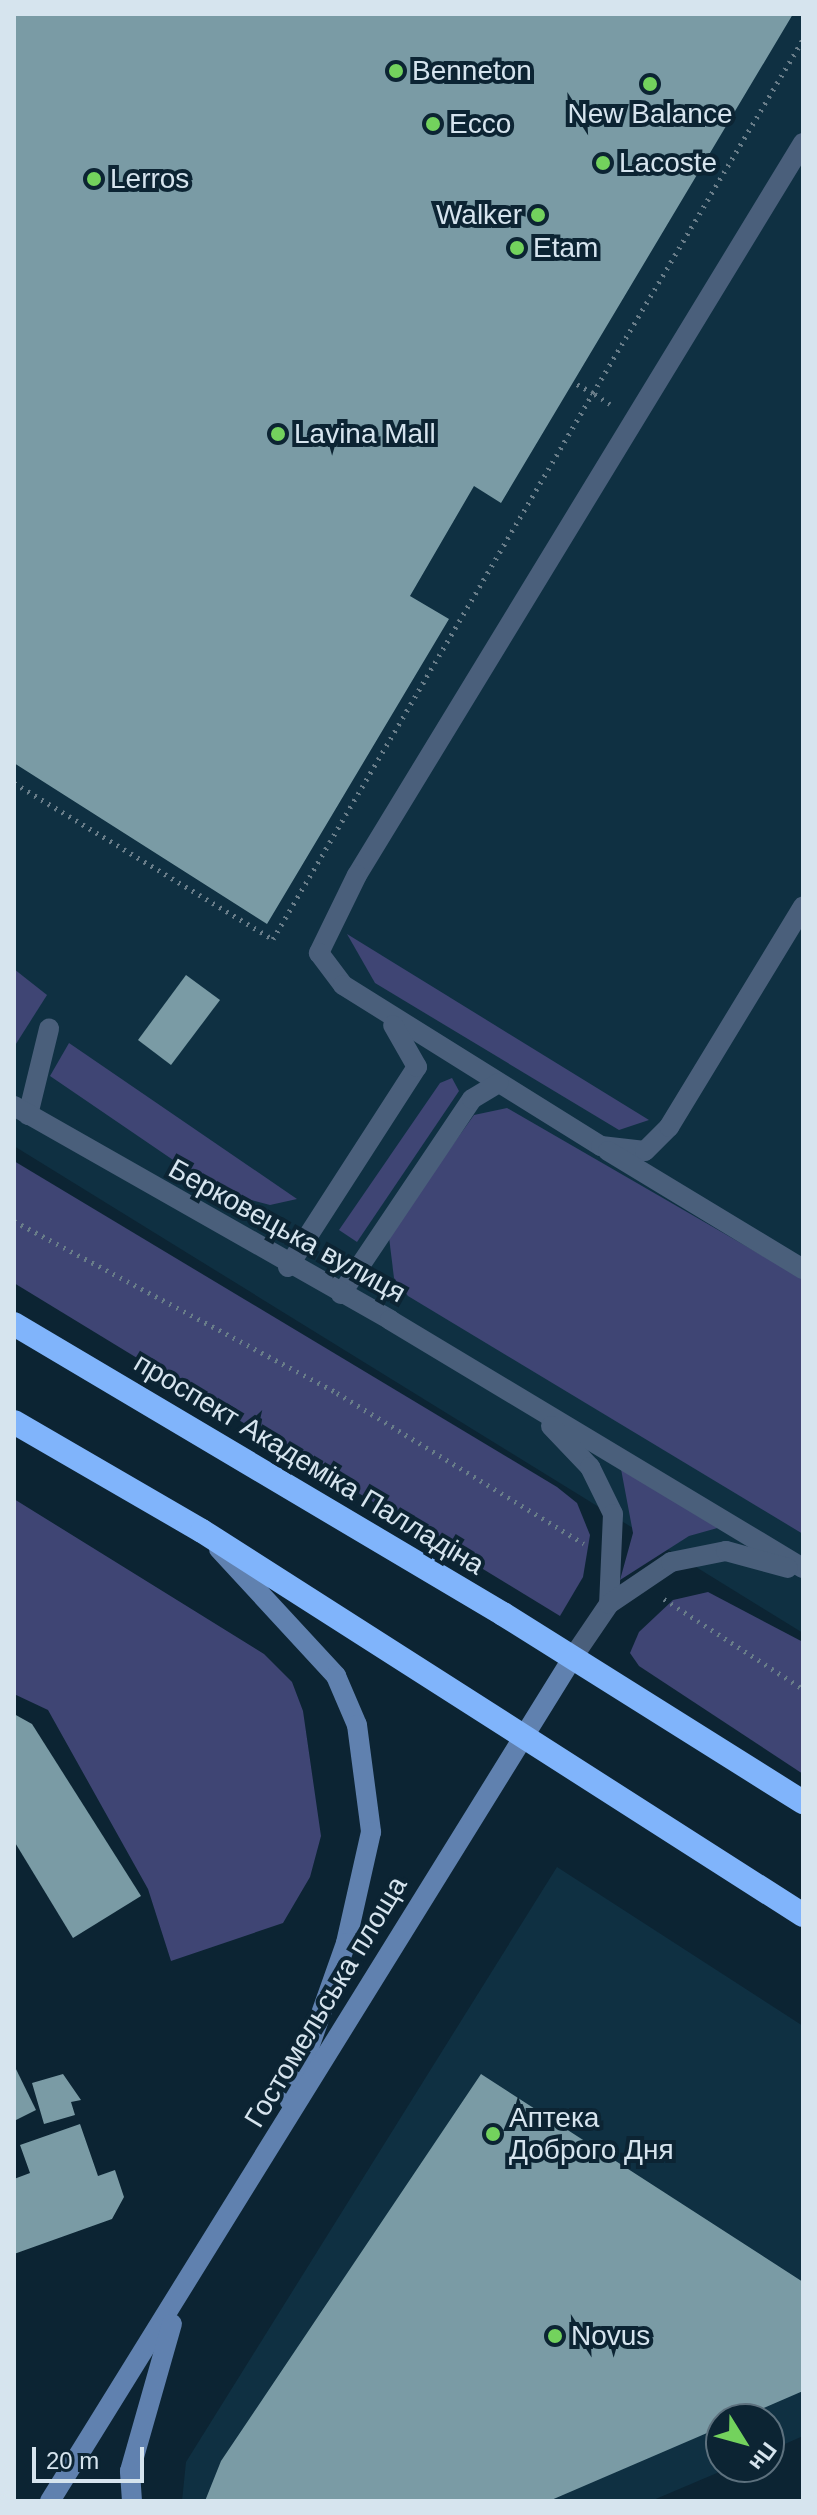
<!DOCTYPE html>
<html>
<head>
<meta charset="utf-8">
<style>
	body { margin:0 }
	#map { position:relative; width:817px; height:2515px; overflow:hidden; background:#0c2433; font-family:Helvetica,sans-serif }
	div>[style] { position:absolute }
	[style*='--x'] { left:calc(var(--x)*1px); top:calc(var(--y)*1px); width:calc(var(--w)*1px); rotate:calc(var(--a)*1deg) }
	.built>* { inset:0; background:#0f3042 }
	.green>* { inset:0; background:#3f4574 }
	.building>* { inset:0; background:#7a9ba5 }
	.path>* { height:5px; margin-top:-2.5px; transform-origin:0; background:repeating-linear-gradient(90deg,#697d89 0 2px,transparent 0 8px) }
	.lane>* { height:20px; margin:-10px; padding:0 10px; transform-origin:10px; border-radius:10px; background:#4a5f7b }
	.street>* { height:20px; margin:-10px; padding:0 10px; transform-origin:10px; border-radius:10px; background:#4a5f7b }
	.secondary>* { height:20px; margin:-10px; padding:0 10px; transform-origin:10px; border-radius:10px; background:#6081af }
	.highway>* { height:24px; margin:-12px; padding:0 12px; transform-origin:12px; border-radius:12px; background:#80b4fb }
	.dots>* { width:22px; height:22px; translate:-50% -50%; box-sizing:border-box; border:4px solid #0c2433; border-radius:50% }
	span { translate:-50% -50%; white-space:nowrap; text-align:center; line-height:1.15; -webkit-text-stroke:8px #0c2433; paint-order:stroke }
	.poi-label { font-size:28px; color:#d6e4ee }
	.left { translate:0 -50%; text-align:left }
	.right { translate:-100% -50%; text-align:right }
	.street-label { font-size:28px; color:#d6e4ee }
	.frame { position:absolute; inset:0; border:16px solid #d6e4ee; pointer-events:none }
	.north { position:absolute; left:705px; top:2403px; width:80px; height:80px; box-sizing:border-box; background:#0c2433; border:2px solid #5d717e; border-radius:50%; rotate:127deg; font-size:22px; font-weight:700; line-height:32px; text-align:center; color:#d6e4ee }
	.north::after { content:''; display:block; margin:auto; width:28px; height:36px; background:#73d25d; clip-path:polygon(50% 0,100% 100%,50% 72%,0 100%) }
	.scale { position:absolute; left:32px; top:2447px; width:112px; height:36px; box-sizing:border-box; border:4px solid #d6e4ee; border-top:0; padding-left:10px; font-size:24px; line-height:28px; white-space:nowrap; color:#d6e4ee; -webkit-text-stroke:6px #0c2433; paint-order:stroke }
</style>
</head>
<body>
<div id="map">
	<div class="built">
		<i style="clip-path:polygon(14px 14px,803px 14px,803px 1633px,14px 1146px)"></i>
		<i style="clip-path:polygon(557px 1867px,803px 2026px,803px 2436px,769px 2451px,769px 2419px,721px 2419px,721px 2467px,731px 2467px,651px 2501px,182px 2501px,186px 2462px)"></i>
	</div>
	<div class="green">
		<i style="clip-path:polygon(347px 934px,649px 1120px,619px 1130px,375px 983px)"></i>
		<i style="clip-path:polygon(14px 969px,47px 995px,14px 1047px)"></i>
		<i style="clip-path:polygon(69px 1043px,297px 1199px,270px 1205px,220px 1192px,50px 1076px)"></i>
		<i style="clip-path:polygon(452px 1078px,459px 1091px,357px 1242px,339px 1230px,440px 1083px)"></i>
		<i style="clip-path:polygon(507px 1108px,803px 1279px,803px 1534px,408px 1296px,394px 1278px,389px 1237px,406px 1210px,474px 1115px)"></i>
		<i style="clip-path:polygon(14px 1161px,557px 1487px,577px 1503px,590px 1535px,583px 1577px,560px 1616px,14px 1283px)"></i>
		<i style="clip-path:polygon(621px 1469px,721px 1527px,689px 1536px,620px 1580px,633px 1533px)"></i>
		<i style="clip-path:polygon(14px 1499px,264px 1654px,292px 1682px,303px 1711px,321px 1836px,310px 1877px,283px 1923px,171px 1961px,148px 1889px,48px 1710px,14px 1694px)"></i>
		<i style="clip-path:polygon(708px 1592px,803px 1642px,803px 1774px,639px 1666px,630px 1653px,639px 1632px,673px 1600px)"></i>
	</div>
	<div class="building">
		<i style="clip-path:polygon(14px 14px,793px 14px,501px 503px,474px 486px,410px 596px,449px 619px,267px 924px,14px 763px)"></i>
		<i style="clip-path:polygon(186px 975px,220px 1000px,171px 1065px,138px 1040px)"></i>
		<i style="clip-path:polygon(14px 1714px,32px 1724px,141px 1896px,73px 1938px,14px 1841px)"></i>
		<i style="clip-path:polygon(14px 2065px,36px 2110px,14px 2121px)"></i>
		<i style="clip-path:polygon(63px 2074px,81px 2100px,71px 2102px,75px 2115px,44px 2124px,32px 2083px)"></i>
		<i style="clip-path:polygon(481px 2074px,803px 2282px,803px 2391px,738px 2419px,721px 2419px,721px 2427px,549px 2501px,205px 2501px,221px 2461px)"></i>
		<i style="clip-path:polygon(80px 2124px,98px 2176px,115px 2170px,124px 2197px,112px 2219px,14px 2254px,14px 2179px,30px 2173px,20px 2145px)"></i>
	</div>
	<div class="path">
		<i style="--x:610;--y:404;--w:20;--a:-147"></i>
		<i style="--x:593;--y:393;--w:411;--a:-59.3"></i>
		<i style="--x:14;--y:783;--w:302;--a:31.1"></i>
		<i style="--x:273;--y:939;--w:633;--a:-59.63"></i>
		<i style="--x:593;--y:393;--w:23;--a:-151"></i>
		<i style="--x:14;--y:1221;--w:366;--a:28"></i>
		<i style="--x:337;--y:1393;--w:289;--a:31.4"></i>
		<i style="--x:664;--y:1599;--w:166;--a:32.9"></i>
	</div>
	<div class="lane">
		<i style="--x:803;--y:143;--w:857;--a:121.35"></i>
		<i style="--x:357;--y:875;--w:87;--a:116"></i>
		<i style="--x:319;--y:953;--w:40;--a:53"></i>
		<i style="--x:343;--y:985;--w:304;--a:32"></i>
		<i style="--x:601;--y:1146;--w:44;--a:6.5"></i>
		<i style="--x:645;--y:1151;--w:34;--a:-45"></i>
		<i style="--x:669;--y:1127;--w:258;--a:-58.7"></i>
		<i style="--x:28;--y:1115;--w:89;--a:-76.3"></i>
		<i style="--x:608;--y:1151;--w:228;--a:31.2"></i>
		<i style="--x:288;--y:1267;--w:238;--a:-57.2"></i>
		<i style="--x:417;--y:1067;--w:48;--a:-119.7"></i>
		<i style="--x:341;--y:1294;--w:235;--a:-56.1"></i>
		<i style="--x:472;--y:1099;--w:31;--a:-31"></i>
	</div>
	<div class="street">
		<i style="--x:14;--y:1106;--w:433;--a:29.6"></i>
		<i style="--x:390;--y:1320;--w:482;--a:31"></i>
		<i style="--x:551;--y:1426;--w:57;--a:46.4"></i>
		<i style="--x:590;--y:1467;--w:52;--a:63.9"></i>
		<i style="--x:613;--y:1514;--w:90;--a:92.5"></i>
		<i style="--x:573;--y:1657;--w:64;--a:-55.8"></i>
		<i style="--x:609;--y:1604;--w:75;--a:-34.1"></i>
		<i style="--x:671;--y:1562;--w:56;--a:-11.3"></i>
		<i style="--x:726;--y:1551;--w:64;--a:15.3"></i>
	</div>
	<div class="secondary">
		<i style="--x:219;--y:1549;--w:173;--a:47.3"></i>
		<i style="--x:336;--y:1676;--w:53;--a:66.8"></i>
		<i style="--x:357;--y:1725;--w:108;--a:82.5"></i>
		<i style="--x:371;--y:1832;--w:114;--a:102.7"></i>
		<i style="--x:346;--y:1943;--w:168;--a:109.5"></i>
		<i style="--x:50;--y:2501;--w:993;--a:-58.21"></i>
		<i style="--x:132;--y:2501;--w:30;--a:-94"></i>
		<i style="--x:130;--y:2471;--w:153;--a:-74.1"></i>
	</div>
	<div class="highway">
		<i style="--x:14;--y:1324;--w:569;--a:30.67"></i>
		<i style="--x:503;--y:1614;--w:354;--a:32.1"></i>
		<i style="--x:14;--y:1422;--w:217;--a:30.1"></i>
		<i style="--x:202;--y:1531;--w:713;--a:32.58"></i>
	</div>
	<div class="dots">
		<i style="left:396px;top:71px;background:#73d25d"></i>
		<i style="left:650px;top:84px;background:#73d25d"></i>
		<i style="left:433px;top:124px;background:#73d25d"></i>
		<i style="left:603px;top:163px;background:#73d25d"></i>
		<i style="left:94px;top:179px;background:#73d25d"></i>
		<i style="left:538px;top:215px;background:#73d25d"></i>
		<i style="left:517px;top:248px;background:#73d25d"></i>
		<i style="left:278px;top:434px;background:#73d25d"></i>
		<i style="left:493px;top:2134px;background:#73d25d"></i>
		<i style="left:555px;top:2336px;background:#73d25d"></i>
	</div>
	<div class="poi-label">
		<span class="left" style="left:412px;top:71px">Benneton</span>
		<span style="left:650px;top:114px">New Balance</span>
		<span class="left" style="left:449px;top:124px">Ecco</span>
		<span class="left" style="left:619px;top:163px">Lacoste</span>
		<span class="left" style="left:110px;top:179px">Lerros</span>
		<span class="right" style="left:522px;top:215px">Walker</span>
		<span class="left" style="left:533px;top:248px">Etam</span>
		<span class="left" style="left:294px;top:434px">Lavina Mall</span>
		<span class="left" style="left:509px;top:2134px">Аптека<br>Доброго Дня</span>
		<span class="left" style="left:571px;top:2336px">Novus</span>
	</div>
	<div class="street-label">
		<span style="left:287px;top:1231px;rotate:29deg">Берковецька вулиця</span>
		<span style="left:309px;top:1464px;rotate:31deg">проспект Академіка Палладіна</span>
		<span style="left:326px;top:2002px;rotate:-59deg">Гостомельська площа</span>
	</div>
	<div class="frame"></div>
	<div class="north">Пн</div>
	<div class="scale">20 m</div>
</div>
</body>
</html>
